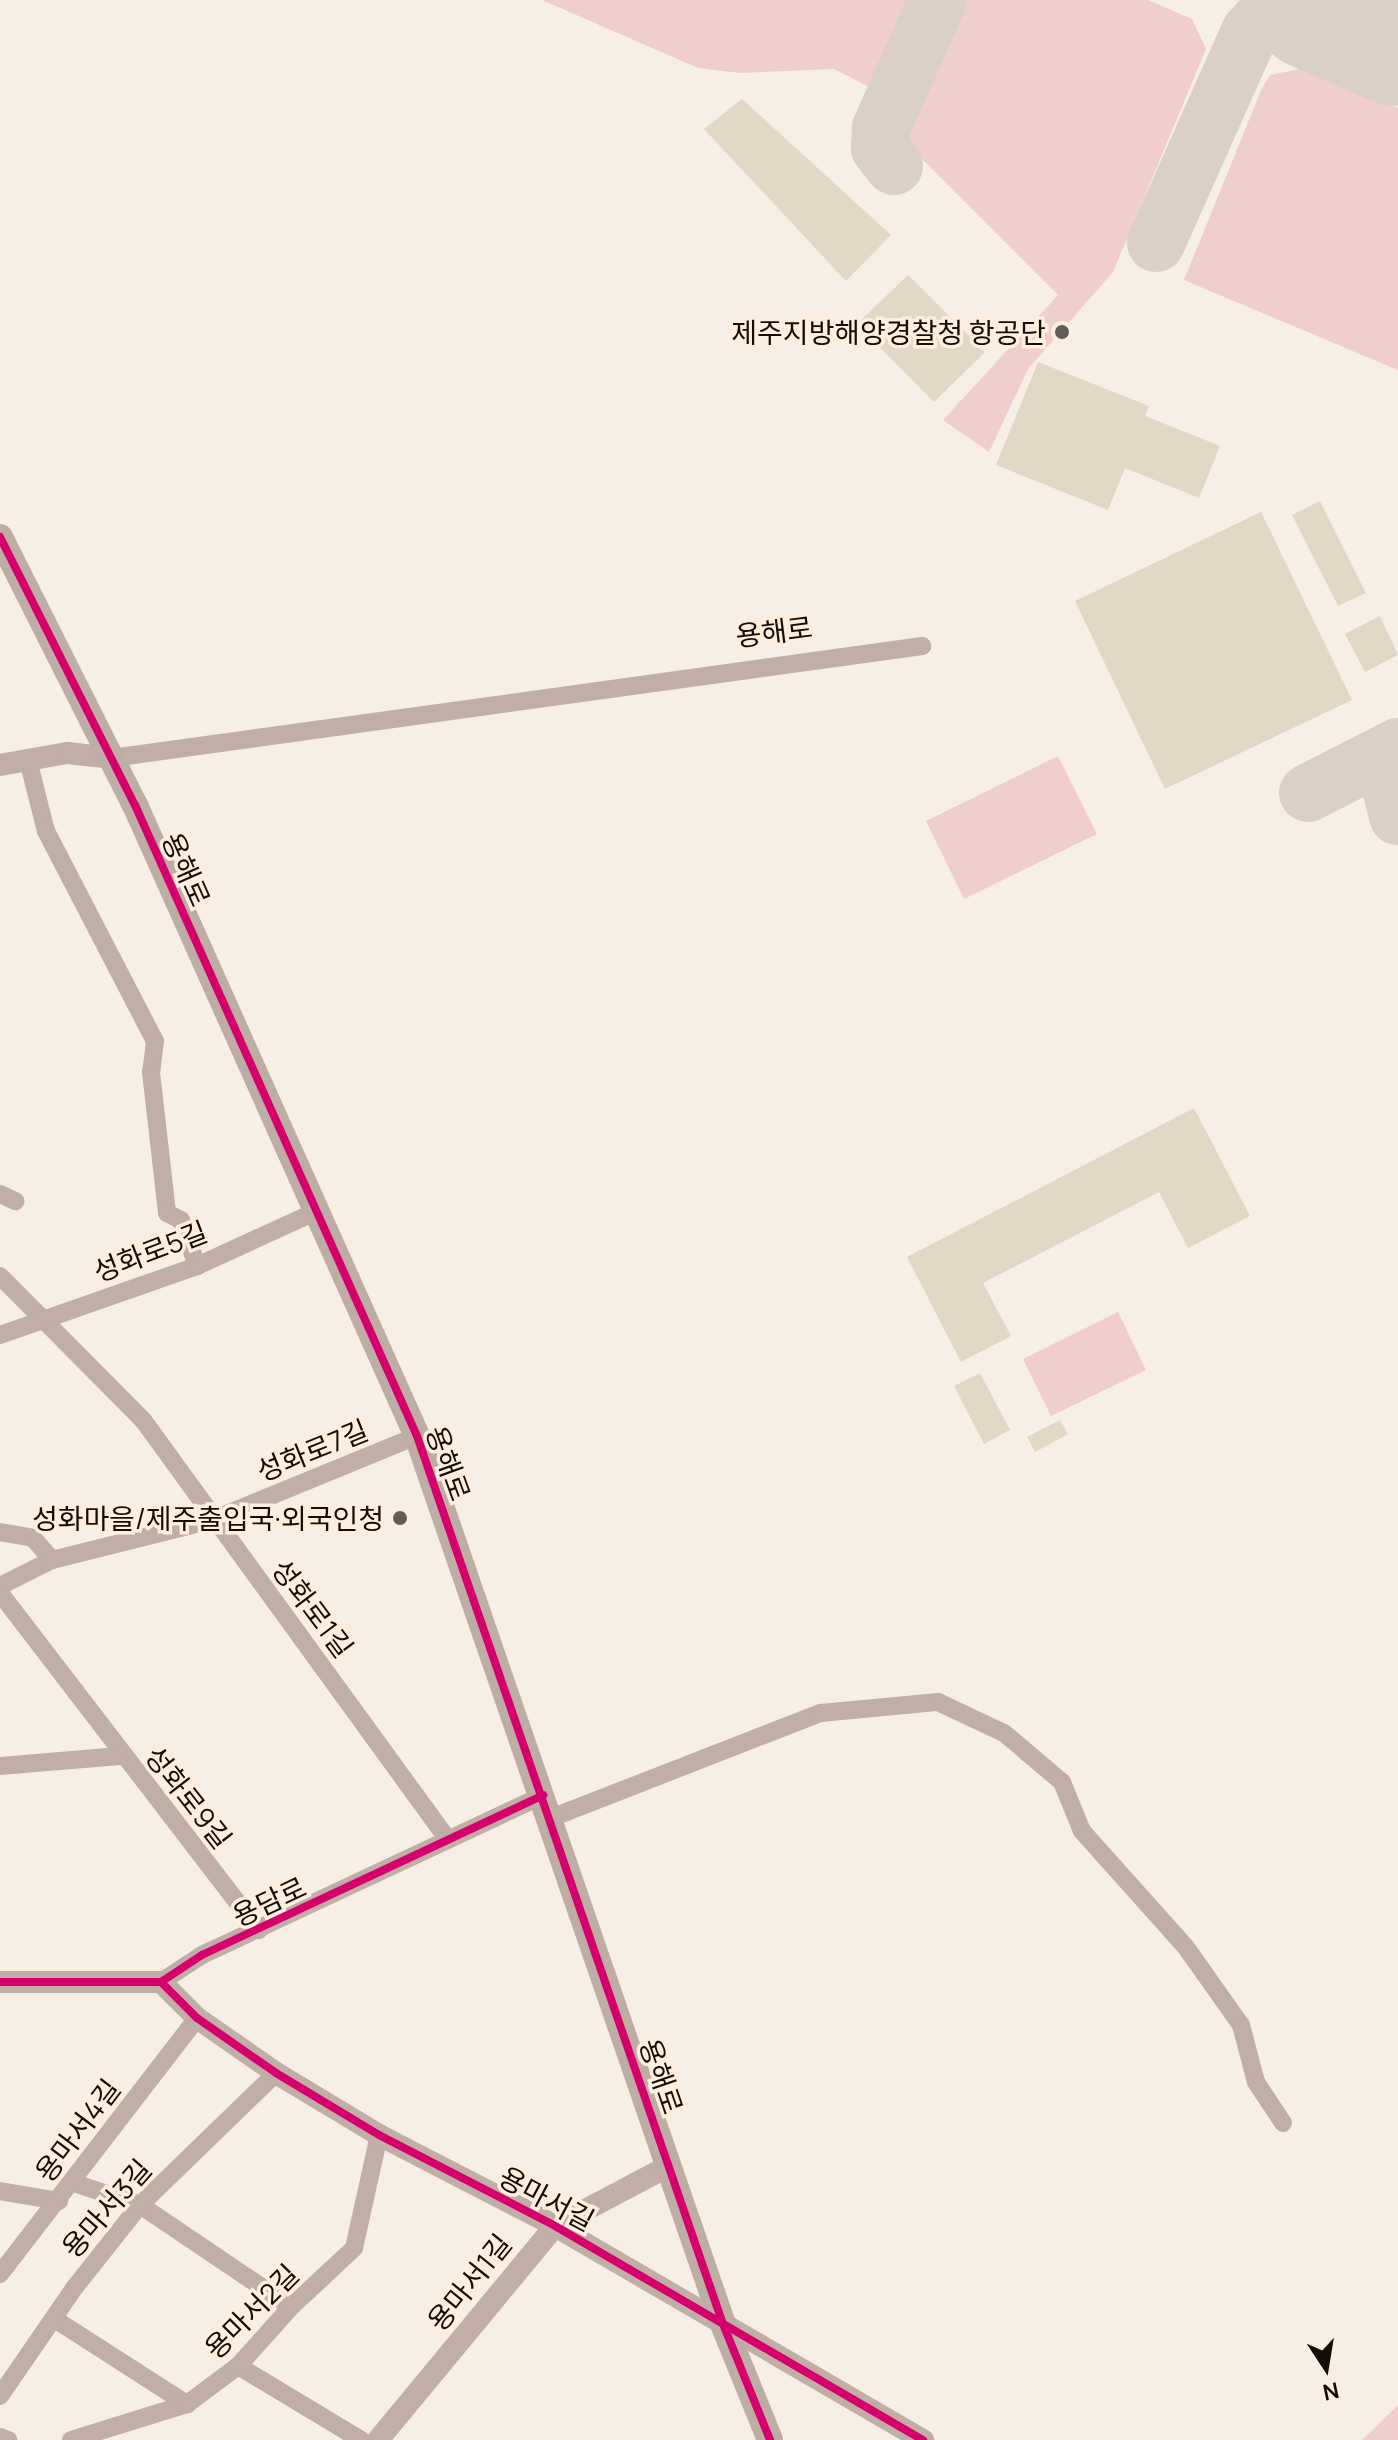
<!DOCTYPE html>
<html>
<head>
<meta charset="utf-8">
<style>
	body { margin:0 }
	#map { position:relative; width:1398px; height:2440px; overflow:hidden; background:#f7eee6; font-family:Manrope,"Noto Sans KR",sans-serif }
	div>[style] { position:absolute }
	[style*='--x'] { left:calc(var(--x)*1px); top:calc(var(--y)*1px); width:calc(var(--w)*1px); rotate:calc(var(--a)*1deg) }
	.green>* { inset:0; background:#efcecc }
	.taxiway>* { height:58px; margin:-29px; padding:0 29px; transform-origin:29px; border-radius:29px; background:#dad0c8 }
	.runway>* { height:142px; margin:-71px; padding:0 71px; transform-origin:71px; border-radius:71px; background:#dad0c8 }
	.building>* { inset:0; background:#e1d8c5 }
	.minor>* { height:18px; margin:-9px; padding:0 9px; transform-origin:9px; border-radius:9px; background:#c0aea7 }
	.tertiary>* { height:22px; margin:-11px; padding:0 11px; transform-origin:11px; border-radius:11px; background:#c0aea7 }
	.secondary>* { height:26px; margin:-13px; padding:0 13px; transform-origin:13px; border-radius:13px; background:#beada5 }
	.cycleway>* { height:8px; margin:-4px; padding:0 4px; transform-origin:4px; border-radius:4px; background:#d6006c }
	.dots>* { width:22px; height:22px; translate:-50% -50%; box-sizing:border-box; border:4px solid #ffeede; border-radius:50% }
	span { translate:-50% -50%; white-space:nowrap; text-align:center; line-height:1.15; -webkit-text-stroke:7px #ffeede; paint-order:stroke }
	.poi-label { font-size:28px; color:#120d08 }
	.right { translate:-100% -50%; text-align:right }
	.street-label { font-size:28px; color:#120d08 }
	.north { position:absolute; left:1286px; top:2328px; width:80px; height:80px; -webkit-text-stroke:6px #ffeede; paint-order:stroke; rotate:168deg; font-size:22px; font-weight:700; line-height:32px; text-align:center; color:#120d08 }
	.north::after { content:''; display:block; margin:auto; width:28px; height:36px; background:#120d08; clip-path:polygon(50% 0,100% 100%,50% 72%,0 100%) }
</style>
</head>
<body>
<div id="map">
	<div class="green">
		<i style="clip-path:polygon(542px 0,920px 0,879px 92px,834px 69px,740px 73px,698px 68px)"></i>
		<i style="clip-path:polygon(954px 0,1148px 0,1192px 19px,1206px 49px,1113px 272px,1028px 369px,989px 452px,943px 420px,1058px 295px,896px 133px)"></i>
		<i style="clip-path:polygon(1304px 68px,1398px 108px,1398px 370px,1184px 280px,1262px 88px,1270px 75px)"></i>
		<i style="clip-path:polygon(1058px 756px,1097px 834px,964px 899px,926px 821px)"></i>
		<i style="clip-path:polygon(1118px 1312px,1146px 1370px,1051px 1416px,1023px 1359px)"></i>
		<i style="clip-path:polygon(1398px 2405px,1398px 2440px,1362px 2440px)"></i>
	</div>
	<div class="taxiway">
		<i style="--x:894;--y:166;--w:23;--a:-128"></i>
		<i style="--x:880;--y:148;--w:20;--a:-87"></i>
		<i style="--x:881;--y:128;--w:140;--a:-66"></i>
		<i style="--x:1156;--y:243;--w:231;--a:-66"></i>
		<i style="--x:1250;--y:32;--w:19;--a:-47"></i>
		<i style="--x:1263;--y:18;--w:24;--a:-22"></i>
		<i style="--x:1285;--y:9;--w:47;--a:-3.7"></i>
		<i style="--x:1398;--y:765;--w:24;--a:107"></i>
		<i style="--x:1391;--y:788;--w:29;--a:76"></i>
		<i style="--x:1308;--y:793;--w:101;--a:-27.1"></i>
	</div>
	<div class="runway">
		<i style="--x:1318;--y:0;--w:87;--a:23.6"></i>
	</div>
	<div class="building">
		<i style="clip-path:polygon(742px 99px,891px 235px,846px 281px,704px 129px)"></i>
		<i style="clip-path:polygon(908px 275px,985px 352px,934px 402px,857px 324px)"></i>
		<i style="clip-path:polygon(1038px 362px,1149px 406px,1145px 416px,1220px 446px,1199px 498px,1125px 468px,1108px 510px,996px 465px)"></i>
		<i style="clip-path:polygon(1320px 501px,1366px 593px,1338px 606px,1292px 515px)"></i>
		<i style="clip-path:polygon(1261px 512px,1352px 700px,1165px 789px,1075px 601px)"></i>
		<i style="clip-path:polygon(1380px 616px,1398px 655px,1365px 672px,1345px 634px)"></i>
		<i style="clip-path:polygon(1194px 1108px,1250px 1216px,1188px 1248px,1159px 1192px,983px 1283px,1011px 1336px,961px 1362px,907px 1257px)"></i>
		<i style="clip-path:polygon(980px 1373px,1010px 1430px,984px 1444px,954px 1386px)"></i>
		<i style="clip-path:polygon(1060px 1420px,1068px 1434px,1035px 1452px,1027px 1437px)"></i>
	</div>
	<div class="minor">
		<i style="--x:112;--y:758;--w:818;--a:-7.87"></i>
		<i style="--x:28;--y:760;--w:73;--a:75.8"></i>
		<i style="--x:46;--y:831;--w:237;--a:62.6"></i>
		<i style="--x:155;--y:1041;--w:31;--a:97"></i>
		<i style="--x:151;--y:1072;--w:142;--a:83.5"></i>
		<i style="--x:167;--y:1213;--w:16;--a:27"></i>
		<i style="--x:181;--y:1220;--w:49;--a:70.8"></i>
		<i style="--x:0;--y:1194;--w:17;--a:25"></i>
		<i style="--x:0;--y:1276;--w:203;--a:45.2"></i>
		<i style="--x:143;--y:1420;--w:515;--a:54"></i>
		<i style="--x:0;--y:1335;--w:209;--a:-19.3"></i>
		<i style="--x:197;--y:1266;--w:132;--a:-24.6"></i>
		<i style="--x:0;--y:1532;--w:34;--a:10"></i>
		<i style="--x:33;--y:1538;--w:29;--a:49"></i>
		<i style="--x:0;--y:1586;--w:58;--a:-26.6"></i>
		<i style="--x:52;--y:1560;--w:165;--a:-14"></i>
		<i style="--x:212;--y:1520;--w:222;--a:-22.3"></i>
		<i style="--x:0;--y:1593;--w:425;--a:52.5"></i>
		<i style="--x:0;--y:1766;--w:120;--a:-4.8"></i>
		<i style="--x:551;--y:1818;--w:290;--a:-21.3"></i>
		<i style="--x:821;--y:1713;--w:118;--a:-5.4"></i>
		<i style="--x:938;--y:1702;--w:73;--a:25.2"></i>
		<i style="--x:1004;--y:1733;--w:76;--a:40.2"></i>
		<i style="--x:1062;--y:1782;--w:53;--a:67.8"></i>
		<i style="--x:1082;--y:1831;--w:154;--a:48.2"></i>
		<i style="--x:1185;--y:1946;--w:97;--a:54.7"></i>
		<i style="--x:1241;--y:2025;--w:59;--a:75.3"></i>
		<i style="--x:1256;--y:2082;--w:49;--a:56.6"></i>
		<i style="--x:161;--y:1982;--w:49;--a:-33.4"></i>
		<i style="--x:202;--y:1955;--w:377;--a:-25.1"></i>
		<i style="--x:74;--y:2183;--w:70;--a:18.4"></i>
		<i style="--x:140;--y:2205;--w:182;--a:34"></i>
		<i style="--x:0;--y:2191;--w:60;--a:9.6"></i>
		<i style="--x:0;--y:2274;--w:323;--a:-52.4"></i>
		<i style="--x:56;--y:2320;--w:156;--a:32.7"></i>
		<i style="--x:238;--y:2366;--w:144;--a:31"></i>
		<i style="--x:0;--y:2396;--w:132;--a:-55.5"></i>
		<i style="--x:75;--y:2287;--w:105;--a:-51.6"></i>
		<i style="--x:140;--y:2205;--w:190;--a:-44.1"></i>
		<i style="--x:0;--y:2437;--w:9;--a:21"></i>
		<i style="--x:71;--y:2440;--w:121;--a:-17.2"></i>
		<i style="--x:187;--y:2404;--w:64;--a:-36.7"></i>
		<i style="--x:238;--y:2366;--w:79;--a:-48.1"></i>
		<i style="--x:291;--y:2307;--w:86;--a:-43.1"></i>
		<i style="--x:354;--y:2248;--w:116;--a:-77.5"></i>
	</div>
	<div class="tertiary">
		<i style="--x:0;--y:765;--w:68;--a:-10.2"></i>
		<i style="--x:67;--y:753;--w:45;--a:6.3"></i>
		<i style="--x:0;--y:1982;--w:161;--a:0"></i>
		<i style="--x:161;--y:1982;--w:51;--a:45"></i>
		<i style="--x:197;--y:2018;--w:96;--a:34.8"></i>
		<i style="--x:276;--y:2073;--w:120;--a:31"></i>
		<i style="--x:379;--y:2135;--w:198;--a:27.3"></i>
		<i style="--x:555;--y:2226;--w:426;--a:30.2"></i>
		<i style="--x:378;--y:2440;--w:278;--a:-50.4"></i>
		<i style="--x:555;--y:2226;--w:129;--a:-27.8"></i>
	</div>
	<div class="secondary">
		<i style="--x:0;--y:537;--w:300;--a:63.3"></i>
		<i style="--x:135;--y:805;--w:691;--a:65.92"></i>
		<i style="--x:417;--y:1436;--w:939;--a:70.99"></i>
		<i style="--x:723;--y:2324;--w:125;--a:67.9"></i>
	</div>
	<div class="cycleway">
		<i style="--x:0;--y:537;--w:300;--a:63.3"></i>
		<i style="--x:135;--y:805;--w:691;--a:65.92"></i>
		<i style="--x:417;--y:1436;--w:939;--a:70.99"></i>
		<i style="--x:723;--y:2324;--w:125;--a:67.9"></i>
		<i style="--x:0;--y:1982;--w:161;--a:0"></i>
		<i style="--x:161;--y:1982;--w:49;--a:-33.4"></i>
		<i style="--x:202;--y:1955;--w:377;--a:-25.1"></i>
		<i style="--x:161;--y:1982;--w:51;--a:45"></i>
		<i style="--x:197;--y:2018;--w:96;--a:34.8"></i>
		<i style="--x:276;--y:2073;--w:120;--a:31"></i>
		<i style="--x:379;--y:2135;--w:198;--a:27.3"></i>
		<i style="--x:555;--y:2226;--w:426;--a:30.2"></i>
	</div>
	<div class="dots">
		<i style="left:1062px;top:332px;background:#625c56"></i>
		<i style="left:400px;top:1518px;background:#625c56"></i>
	</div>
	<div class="poi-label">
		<span class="right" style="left:1046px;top:332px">제주지방해양경찰청 항공단</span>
		<span class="right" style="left:384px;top:1518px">성화마을/제주출입국·외국인청</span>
	</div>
	<div class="street-label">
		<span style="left:774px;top:631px;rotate:-7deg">용해로</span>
		<span style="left:187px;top:869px;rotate:66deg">용해로</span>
		<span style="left:150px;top:1251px;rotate:-21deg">성화로5길</span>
		<span style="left:312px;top:1450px;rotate:-22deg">성화로7길</span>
		<span style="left:449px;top:1463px;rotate:70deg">용해로</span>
		<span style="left:313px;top:1608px;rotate:53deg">성화로1길</span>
		<span style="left:189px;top:1797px;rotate:52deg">성화로9길</span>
		<span style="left:269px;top:1901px;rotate:-25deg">용담로</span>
		<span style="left:662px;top:2076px;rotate:71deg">용해로</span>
		<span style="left:77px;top:2130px;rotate:-53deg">용마서4길</span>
		<span style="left:547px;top:2198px;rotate:28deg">용마서길</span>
		<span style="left:106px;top:2208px;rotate:-49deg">용마서3길</span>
		<span style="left:469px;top:2282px;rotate:-51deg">용마서1길</span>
		<span style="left:251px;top:2311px;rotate:-45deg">용마서2길</span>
	</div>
	<div class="north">N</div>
</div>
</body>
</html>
